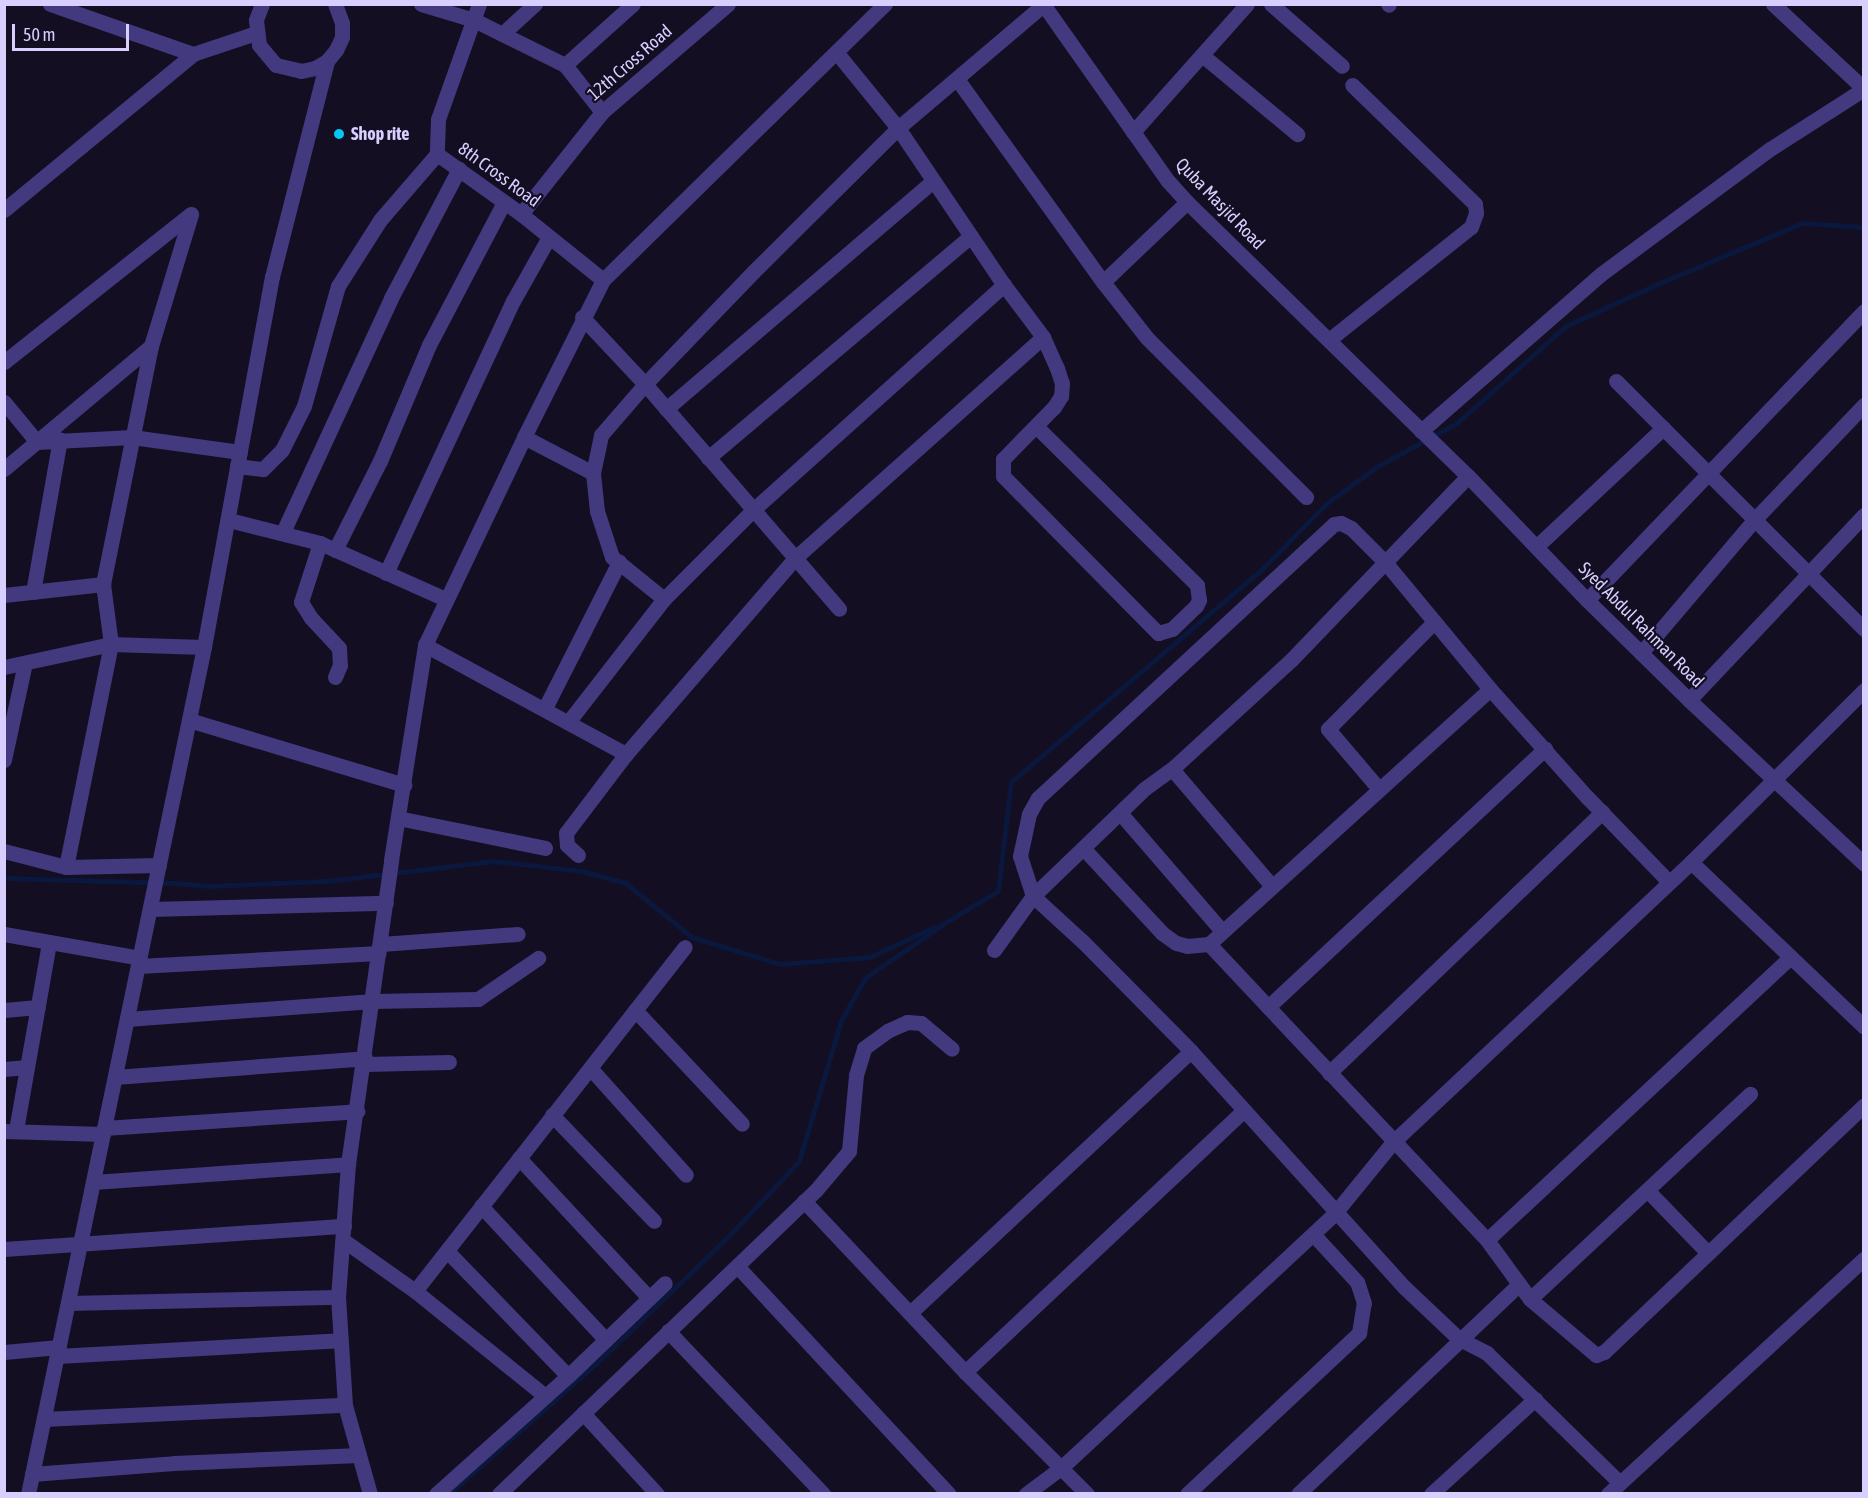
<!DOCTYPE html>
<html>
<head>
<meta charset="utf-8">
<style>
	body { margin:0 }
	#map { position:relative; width:1868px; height:1498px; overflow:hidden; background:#130e21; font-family:"Asap Condensed",sans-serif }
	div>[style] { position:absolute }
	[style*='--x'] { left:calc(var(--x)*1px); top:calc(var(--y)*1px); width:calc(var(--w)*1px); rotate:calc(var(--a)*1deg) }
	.stream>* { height:4.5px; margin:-2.25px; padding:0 2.25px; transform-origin:2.25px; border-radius:2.25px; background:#0a183e }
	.minor>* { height:15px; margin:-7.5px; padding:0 7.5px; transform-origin:7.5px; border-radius:7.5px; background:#42397f }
	.dots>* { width:16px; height:16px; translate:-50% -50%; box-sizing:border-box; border:3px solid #130e21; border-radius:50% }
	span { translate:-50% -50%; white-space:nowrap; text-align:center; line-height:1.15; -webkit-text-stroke:4.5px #130e21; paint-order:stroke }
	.street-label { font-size:18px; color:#d8cffe }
	.poi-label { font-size:18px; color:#d8cffe; font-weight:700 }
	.left { translate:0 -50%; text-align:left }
	.frame { position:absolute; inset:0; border:6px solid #d8cffe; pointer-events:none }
	.scale { position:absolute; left:12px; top:24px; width:117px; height:27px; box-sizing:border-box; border:3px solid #d8cffe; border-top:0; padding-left:8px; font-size:18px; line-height:21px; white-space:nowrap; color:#d8cffe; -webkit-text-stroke:4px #130e21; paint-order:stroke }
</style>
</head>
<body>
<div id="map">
	<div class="stream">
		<i style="--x:1433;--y:436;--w:27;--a:-28"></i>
		<i style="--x:1457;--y:423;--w:146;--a:-41.7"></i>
		<i style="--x:1566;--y:326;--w:96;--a:-24.7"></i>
		<i style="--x:1653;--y:286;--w:162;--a:-22.9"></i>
		<i style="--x:1802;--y:223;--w:62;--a:3.7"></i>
		<i style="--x:4;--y:878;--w:171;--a:1.7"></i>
		<i style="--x:175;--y:883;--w:32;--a:5"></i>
		<i style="--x:207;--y:886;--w:120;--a:-2.4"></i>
		<i style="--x:327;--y:881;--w:168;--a:-6.8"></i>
		<i style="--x:494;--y:861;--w:89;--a:6.5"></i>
		<i style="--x:582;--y:871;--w:46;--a:15.3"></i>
		<i style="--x:626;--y:883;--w:85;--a:39.3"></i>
		<i style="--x:692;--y:937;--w:92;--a:17.1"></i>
		<i style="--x:780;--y:964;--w:90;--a:-4.4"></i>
		<i style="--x:870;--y:957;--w:71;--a:-25.1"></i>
		<i style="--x:449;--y:1494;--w:200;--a:-41.6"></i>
		<i style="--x:599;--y:1361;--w:179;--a:-43.9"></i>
		<i style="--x:728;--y:1237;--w:104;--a:-46.9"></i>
		<i style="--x:799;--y:1161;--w:146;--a:-73.3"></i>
		<i style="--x:841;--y:1021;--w:49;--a:-60.8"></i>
		<i style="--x:865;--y:978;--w:101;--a:-34.5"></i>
		<i style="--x:948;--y:921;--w:58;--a:-31"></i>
		<i style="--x:998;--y:891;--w:110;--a:-83.2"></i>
		<i style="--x:1011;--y:782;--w:328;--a:-40.3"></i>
		<i style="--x:1261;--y:570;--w:94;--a:-45.4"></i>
		<i style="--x:1327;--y:503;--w:63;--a:-36"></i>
		<i style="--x:1378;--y:466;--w:55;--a:-28.4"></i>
	</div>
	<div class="minor">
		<i style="--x:50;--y:4;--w:151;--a:19.3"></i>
		<i style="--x:262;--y:4;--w:17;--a:111"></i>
		<i style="--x:256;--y:20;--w:25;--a:83"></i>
		<i style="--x:259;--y:45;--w:26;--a:50"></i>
		<i style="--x:276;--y:65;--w:26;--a:13"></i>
		<i style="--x:301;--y:71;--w:14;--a:-12"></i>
		<i style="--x:315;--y:68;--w:14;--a:-30"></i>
		<i style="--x:327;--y:61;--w:14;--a:-51"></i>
		<i style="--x:336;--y:50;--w:14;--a:-65"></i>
		<i style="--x:342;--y:37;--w:14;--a:-90"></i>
		<i style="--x:342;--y:23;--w:20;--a:-110"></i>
		<i style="--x:421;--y:4;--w:55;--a:16.8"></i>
		<i style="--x:474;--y:20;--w:102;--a:26.3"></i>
		<i style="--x:565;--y:65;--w:60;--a:51.8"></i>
		<i style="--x:479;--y:4;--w:122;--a:109.6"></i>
		<i style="--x:438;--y:119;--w:35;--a:92"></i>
		<i style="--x:437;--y:154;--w:103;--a:35.5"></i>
		<i style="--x:521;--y:214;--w:105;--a:38.8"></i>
		<i style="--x:1043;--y:4;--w:217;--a:54.8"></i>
		<i style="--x:1168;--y:181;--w:28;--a:48"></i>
		<i style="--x:1187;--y:202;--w:392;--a:44.3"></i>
		<i style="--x:1468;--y:476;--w:172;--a:46.2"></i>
		<i style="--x:1587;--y:600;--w:143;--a:44.4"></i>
		<i style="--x:1689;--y:700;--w:240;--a:43.1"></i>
		<i style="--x:1271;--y:4;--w:94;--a:41.1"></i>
		<i style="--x:1388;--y:4;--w:1;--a:45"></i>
		<i style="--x:1773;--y:4;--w:125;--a:43"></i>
		<i style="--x:502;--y:34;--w:45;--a:-42.3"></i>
		<i style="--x:837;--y:53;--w:97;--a:50.9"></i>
		<i style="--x:898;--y:128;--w:189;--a:56"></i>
		<i style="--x:1004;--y:285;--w:65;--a:53.1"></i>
		<i style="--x:1043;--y:337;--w:34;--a:66"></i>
		<i style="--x:1057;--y:368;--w:16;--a:72"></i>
		<i style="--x:1062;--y:383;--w:13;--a:94"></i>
		<i style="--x:1061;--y:396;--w:13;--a:122"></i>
		<i style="--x:1054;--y:407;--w:73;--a:134.4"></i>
		<i style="--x:1003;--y:459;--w:17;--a:90"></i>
		<i style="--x:1003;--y:476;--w:221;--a:45.4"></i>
		<i style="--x:1158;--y:633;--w:15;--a:-16"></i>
		<i style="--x:1172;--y:629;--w:33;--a:-44"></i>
		<i style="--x:1196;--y:606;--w:7;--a:-63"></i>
		<i style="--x:1199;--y:600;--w:15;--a:-98"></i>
		<i style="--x:1197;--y:585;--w:226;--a:-135.4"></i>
		<i style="--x:1202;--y:55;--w:124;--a:39.7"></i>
		<i style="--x:565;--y:65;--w:91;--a:-41.9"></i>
		<i style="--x:957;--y:79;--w:250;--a:54.3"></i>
		<i style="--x:1103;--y:282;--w:71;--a:51.8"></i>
		<i style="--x:1147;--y:338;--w:225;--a:45"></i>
		<i style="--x:1133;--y:132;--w:171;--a:-48.3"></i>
		<i style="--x:4;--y:210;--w:245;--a:-39.5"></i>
		<i style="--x:193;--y:54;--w:66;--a:-18.4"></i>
		<i style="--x:521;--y:214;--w:130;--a:-51.5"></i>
		<i style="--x:602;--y:112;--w:166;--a:-40.6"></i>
		<i style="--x:1103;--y:282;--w:116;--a:-43.6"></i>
		<i style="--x:582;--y:317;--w:92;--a:46.8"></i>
		<i style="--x:645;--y:384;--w:297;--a:49.2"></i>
		<i style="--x:1330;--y:339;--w:180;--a:-38.5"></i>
		<i style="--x:1471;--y:227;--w:15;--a:-70"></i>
		<i style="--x:1476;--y:213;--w:9;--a:-96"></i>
		<i style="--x:1475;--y:204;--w:171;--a:-135.9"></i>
		<i style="--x:4;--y:362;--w:238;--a:-38.4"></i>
		<i style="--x:1616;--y:381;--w:351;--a:45"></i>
		<i style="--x:4;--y:402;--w:52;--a:50.5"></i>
		<i style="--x:37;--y:442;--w:95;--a:-3"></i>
		<i style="--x:132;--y:437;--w:109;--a:7.9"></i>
		<i style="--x:666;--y:409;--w:351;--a:-40.5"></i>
		<i style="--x:1421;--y:431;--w:239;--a:-41.1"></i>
		<i style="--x:1601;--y:274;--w:210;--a:-36.5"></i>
		<i style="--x:1770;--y:149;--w:112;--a:-32.6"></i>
		<i style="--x:524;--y:437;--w:78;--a:27.6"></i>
		<i style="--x:708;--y:458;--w:344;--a:-40.2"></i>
		<i style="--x:237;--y:466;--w:26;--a:7"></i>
		<i style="--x:263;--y:469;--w:27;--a:-45"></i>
		<i style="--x:282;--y:450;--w:49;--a:-63.4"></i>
		<i style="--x:304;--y:406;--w:125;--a:-74.2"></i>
		<i style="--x:338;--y:286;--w:78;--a:-57.5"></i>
		<i style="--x:380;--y:220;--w:87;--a:-49.2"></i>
		<i style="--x:4;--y:469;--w:192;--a:-39.9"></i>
		<i style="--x:229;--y:520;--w:94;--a:14.2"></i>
		<i style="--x:320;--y:543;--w:137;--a:24.1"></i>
		<i style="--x:283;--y:532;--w:258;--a:-65.2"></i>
		<i style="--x:391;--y:298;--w:146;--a:-62.2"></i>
		<i style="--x:320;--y:543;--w:62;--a:107.9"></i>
		<i style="--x:301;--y:602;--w:19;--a:58"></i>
		<i style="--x:311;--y:618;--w:41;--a:47"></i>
		<i style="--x:339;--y:648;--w:17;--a:87"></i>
		<i style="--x:340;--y:665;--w:13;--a:113"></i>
		<i style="--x:1537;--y:546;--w:173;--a:-43.1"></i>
		<i style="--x:335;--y:550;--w:100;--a:-63.2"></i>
		<i style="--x:380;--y:461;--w:126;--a:-67.1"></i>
		<i style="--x:429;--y:345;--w:161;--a:-62.3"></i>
		<i style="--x:386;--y:573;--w:300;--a:-65"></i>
		<i style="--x:513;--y:301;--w:73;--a:-60.6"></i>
		<i style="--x:33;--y:592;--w:155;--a:-80"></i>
		<i style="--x:4;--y:595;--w:100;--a:-6.3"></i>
		<i style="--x:664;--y:599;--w:67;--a:-141.1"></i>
		<i style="--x:612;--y:557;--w:48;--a:-108.1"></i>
		<i style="--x:597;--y:511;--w:38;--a:-96"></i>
		<i style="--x:593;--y:473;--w:39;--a:-78"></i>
		<i style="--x:601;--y:435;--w:67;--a:-49.2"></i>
		<i style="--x:645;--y:384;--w:156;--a:-46"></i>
		<i style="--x:753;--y:272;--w:204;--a:-44.8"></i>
		<i style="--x:898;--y:128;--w:190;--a:-40.3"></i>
		<i style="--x:1587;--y:600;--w:400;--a:-46.2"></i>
		<i style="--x:425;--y:645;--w:229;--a:28.5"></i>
		<i style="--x:1641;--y:653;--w:175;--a:-49.6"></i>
		<i style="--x:1754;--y:520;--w:159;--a:-46.3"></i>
		<i style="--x:4;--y:667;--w:109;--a:-12.1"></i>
		<i style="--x:111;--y:644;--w:93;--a:1.8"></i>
		<i style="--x:1689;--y:700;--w:255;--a:-46.6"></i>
		<i style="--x:545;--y:708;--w:164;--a:-63.1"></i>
		<i style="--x:189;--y:720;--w:225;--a:16.8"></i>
		<i style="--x:569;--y:721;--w:155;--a:-52.1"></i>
		<i style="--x:664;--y:599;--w:127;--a:-45"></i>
		<i style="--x:754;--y:509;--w:336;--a:-41.9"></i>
		<i style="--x:4;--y:760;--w:99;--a:-77.8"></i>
		<i style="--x:1172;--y:769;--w:153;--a:49.5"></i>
		<i style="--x:1379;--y:789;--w:79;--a:-130.4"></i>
		<i style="--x:1328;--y:729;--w:151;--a:-45.3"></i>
		<i style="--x:1121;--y:814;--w:155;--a:49.2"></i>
		<i style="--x:398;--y:818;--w:150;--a:11.5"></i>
		<i style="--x:1083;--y:848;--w:116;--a:47.1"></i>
		<i style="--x:1162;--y:933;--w:17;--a:36"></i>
		<i style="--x:1176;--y:943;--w:11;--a:15"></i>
		<i style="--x:1187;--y:946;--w:22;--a:-5"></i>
		<i style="--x:1209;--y:944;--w:379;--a:-42.2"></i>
		<i style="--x:4;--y:851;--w:64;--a:14.5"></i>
		<i style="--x:66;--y:867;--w:93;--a:-1.2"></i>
		<i style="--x:578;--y:855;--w:15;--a:-138"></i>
		<i style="--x:567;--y:845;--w:12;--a:-95"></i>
		<i style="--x:566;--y:833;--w:99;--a:-52.8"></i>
		<i style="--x:626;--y:754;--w:259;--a:-49.2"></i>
		<i style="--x:795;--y:558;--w:332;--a:-41.7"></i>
		<i style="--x:1691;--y:862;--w:239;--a:43.6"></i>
		<i style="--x:66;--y:867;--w:227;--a:-78.6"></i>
		<i style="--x:111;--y:644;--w:61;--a:-97.6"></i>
		<i style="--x:103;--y:584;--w:243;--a:-78.6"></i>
		<i style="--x:151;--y:346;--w:138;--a:-73.1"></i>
		<i style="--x:150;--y:909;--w:236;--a:-1.5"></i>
		<i style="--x:4;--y:934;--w:138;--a:10"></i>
		<i style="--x:381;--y:944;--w:137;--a:-4.2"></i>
		<i style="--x:1209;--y:944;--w:406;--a:46.8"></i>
		<i style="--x:1487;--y:1240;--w:73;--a:53.9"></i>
		<i style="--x:1530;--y:1299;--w:87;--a:40.3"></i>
		<i style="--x:1596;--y:1355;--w:9;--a:-21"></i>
		<i style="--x:1604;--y:1352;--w:359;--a:-43.5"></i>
		<i style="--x:994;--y:950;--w:67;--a:-54.2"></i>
		<i style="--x:1033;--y:896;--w:154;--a:-43.9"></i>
		<i style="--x:1144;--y:789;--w:34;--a:-36"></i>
		<i style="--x:1172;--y:769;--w:161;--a:-42.5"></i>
		<i style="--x:1291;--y:660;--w:255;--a:-46.1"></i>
		<i style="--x:138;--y:966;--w:241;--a:-3.1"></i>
		<i style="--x:1268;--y:1007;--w:379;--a:-43"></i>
		<i style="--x:4;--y:1010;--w:34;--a:-5"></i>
		<i style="--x:635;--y:1010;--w:156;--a:46.8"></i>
		<i style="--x:127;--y:1019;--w:247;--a:-4.2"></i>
		<i style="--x:373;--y:1001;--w:105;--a:-1.1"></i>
		<i style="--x:478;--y:999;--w:73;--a:-34.3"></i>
		<i style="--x:365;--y:1064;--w:84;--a:-1.4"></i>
		<i style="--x:4;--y:1069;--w:23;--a:-5"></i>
		<i style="--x:591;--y:1069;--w:142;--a:48.1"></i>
		<i style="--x:1329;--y:1073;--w:378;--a:-43.7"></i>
		<i style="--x:115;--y:1077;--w:251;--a:-4.3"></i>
		<i style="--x:552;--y:1115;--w:147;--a:46.1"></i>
		<i style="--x:104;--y:1128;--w:254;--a:-3.8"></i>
		<i style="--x:16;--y:1130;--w:191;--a:-80"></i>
		<i style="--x:4;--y:1131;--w:99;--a:1.7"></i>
		<i style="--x:519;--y:1158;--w:191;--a:47.1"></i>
		<i style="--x:93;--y:1182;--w:256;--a:-4"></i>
		<i style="--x:1647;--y:1190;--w:88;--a:45.9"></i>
		<i style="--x:804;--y:1201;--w:235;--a:46.7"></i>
		<i style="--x:965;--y:1372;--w:173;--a:45"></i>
		<i style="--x:481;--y:1206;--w:183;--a:47"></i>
		<i style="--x:343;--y:1240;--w:88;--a:35.3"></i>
		<i style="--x:415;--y:1291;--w:167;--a:38.9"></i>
		<i style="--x:1487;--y:1240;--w:415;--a:-43"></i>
		<i style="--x:4;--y:1249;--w:341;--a:-3.9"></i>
		<i style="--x:447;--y:1251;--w:174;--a:45.9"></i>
		<i style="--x:737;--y:1266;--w:311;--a:47.1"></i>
		<i style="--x:415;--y:1291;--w:437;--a:-51.9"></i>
		<i style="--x:1530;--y:1299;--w:301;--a:-43"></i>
		<i style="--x:68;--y:1303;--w:270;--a:-1.3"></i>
		<i style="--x:910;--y:1313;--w:384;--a:-43"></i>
		<i style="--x:668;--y:1331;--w:225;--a:46.4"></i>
		<i style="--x:4;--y:1352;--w:55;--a:-5.2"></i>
		<i style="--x:57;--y:1356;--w:283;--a:-3.2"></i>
		<i style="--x:965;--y:1372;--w:381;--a:-43.2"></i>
		<i style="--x:583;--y:1413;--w:110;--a:47.6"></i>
		<i style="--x:44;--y:1419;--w:301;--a:-2.7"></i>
		<i style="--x:32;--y:1474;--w:142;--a:-4.4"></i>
		<i style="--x:174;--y:1463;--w:185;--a:-2.5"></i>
		<i style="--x:1620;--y:1483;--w:186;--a:-135.7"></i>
		<i style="--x:1487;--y:1353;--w:31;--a:-153"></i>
		<i style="--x:1459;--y:1339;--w:76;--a:-136.6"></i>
		<i style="--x:1404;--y:1287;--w:318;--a:-132.1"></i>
		<i style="--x:1191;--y:1051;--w:155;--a:-134.7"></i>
		<i style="--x:1082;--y:941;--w:67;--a:-137.4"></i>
		<i style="--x:1033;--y:896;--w:42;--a:-108"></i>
		<i style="--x:1020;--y:856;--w:43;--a:-77.9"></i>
		<i style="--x:1029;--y:814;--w:18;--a:-61"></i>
		<i style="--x:1038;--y:798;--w:403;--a:-42.8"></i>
		<i style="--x:1334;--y:524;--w:7;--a:-8"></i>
		<i style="--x:1341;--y:523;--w:11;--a:27"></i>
		<i style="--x:1351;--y:528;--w:48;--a:45"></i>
		<i style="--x:1385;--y:562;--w:165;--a:50.4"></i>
		<i style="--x:1490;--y:689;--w:145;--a:48.1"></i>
		<i style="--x:1587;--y:797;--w:118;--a:46"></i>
		<i style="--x:28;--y:1494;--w:865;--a:-78.26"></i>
		<i style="--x:204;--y:647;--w:376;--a:-79.6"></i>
		<i style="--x:272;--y:277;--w:223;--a:-75.7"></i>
		<i style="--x:370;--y:1494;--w:92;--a:-105.7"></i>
		<i style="--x:345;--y:1405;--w:108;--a:-93.7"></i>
		<i style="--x:338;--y:1297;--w:133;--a:-85.7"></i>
		<i style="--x:348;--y:1164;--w:307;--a:-81.9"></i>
		<i style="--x:391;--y:860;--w:218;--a:-81"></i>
		<i style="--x:425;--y:645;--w:230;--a:-64.5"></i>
		<i style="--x:524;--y:437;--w:176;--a:-63.3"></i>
		<i style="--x:603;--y:280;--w:395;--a:-44.4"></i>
		<i style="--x:436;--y:1494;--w:177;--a:-41.8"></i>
		<i style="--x:568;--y:1376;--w:134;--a:-43.8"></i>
		<i style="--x:499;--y:1494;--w:439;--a:-43.8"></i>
		<i style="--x:816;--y:1190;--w:51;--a:-49.8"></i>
		<i style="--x:849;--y:1151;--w:76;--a:-84.7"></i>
		<i style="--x:856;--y:1075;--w:28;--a:-73"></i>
		<i style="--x:864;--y:1048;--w:29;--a:-36"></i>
		<i style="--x:887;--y:1031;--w:22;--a:-24"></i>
		<i style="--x:907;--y:1022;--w:14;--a:4"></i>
		<i style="--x:921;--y:1023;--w:40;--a:40"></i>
		<i style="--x:1026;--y:1494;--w:45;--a:-36.9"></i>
		<i style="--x:1062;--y:1467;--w:373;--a:-42.9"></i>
		<i style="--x:1335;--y:1213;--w:92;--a:-50.8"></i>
		<i style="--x:1393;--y:1142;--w:409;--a:-43.2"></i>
		<i style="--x:1691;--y:862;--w:244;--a:-44.8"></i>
		<i style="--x:1187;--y:1494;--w:236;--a:-43.1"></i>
		<i style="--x:1359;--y:1333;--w:30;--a:-81"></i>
		<i style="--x:1364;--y:1303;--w:22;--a:-108"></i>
		<i style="--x:1357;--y:1282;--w:65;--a:-132.5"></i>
		<i style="--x:1298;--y:1494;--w:305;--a:-43.5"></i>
		<i style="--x:1431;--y:1494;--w:141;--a:-42.4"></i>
		<i style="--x:1608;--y:1494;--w:348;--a:-42.6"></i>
	</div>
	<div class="dots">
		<i style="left:339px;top:134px;background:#04c7f4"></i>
	</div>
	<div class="street-label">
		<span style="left:630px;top:63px;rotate:-41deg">12th Cross Road</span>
		<span style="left:499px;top:175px;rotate:36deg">8th Cross Road</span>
		<span style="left:1220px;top:204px;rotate:46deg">Quba Masjid Road</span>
		<span style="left:1641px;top:625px;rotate:45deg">Syed Abdul Rahman Road</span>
	</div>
	<div class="poi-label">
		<span class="left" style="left:351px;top:134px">Shop rite</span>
	</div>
	<div class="frame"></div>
	<div class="scale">50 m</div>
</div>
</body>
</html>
